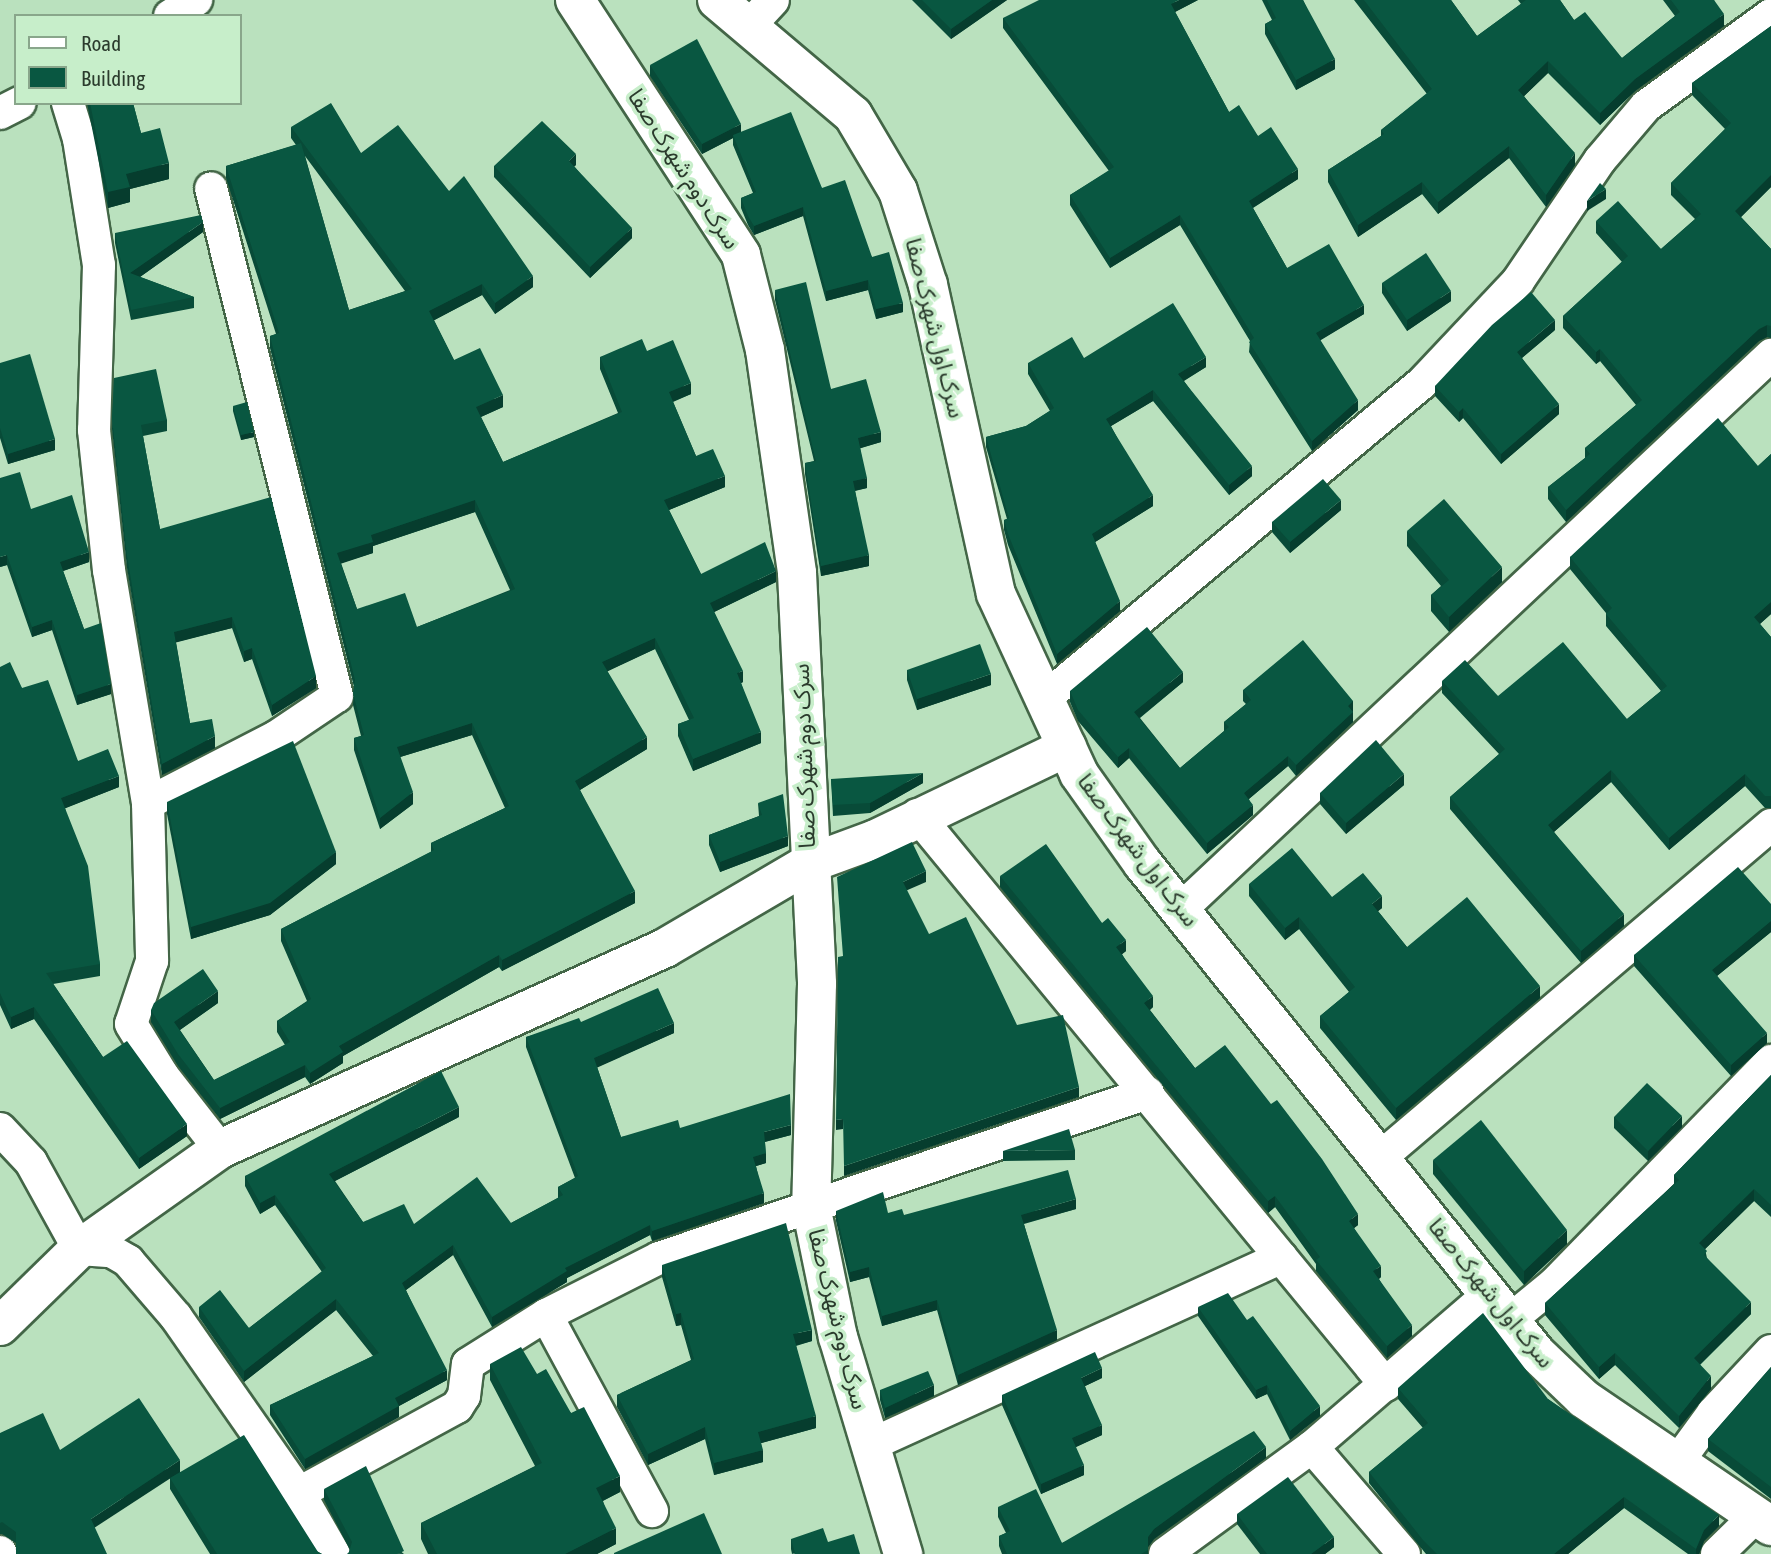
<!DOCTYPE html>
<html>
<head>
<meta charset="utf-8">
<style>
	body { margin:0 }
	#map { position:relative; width:1771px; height:1554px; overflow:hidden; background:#bae1be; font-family:"Asap Condensed","Noto Sans Arabic",sans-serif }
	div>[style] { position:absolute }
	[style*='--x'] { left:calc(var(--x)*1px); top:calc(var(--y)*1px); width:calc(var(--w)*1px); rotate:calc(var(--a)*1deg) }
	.roads { filter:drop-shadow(2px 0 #436647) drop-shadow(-2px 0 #436647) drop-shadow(0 2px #436647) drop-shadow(0 -2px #436647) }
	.street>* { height:32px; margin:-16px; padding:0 16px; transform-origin:16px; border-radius:16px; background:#fff }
	.secondary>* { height:38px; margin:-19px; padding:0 19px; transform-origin:19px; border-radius:19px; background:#fff }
	.wall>* { inset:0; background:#084b38 }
	.shaded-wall>* { inset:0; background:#063d2e }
	.building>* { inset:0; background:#095741 }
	span { translate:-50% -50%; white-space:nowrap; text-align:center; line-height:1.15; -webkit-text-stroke:7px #c7eeca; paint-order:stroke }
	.street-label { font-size:23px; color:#2b3b2d }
	.legend { position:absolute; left:14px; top:14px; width:228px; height:91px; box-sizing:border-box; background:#c7eeca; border:2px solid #89a68b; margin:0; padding:9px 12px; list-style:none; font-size:21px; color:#2b3b2d }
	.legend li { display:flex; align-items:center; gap:14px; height:35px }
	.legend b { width:35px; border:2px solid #89a68b }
</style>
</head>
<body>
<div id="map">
	<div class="roads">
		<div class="street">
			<i style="--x:170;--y:16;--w:31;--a:-32"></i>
			<i style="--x:749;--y:26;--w:35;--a:-47"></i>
			<i style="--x:68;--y:103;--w:38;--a:73"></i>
			<i style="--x:79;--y:139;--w:128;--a:81"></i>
			<i style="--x:99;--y:265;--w:165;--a:91.7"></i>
			<i style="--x:94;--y:430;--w:141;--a:83.9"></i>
			<i style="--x:109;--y:570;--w:236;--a:80.5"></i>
			<i style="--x:148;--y:803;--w:158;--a:88.5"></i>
			<i style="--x:152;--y:961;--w:66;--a:108.4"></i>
			<i style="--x:131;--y:1024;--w:61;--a:58.4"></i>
			<i style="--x:163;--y:1076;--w:93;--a:52"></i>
			<i style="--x:0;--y:113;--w:22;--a:-27"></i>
			<i style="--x:1044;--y:699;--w:493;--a:-39.9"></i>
			<i style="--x:1422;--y:383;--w:140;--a:-46.7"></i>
			<i style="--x:1518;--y:281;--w:146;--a:-55.9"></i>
			<i style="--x:1600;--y:160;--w:71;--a:-49.6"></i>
			<i style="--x:1646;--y:106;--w:155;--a:-36.1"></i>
			<i style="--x:148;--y:803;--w:144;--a:-27.3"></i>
			<i style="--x:276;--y:737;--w:73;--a:-33.9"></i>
			<i style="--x:337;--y:696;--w:523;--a:-103.93"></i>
			<i style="--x:917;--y:815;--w:738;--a:50.55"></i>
			<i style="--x:1180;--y:910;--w:811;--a:-43.2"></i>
			<i style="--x:0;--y:1129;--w:45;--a:46.8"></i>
			<i style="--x:31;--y:1162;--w:99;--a:61.1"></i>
			<i style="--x:79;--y:1249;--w:32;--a:4"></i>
			<i style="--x:111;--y:1251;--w:20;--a:30"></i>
			<i style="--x:128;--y:1261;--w:74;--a:49.4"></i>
			<i style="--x:176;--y:1317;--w:215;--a:55.1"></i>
			<i style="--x:299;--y:1493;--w:70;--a:60.2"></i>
			<i style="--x:1381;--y:1157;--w:512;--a:-40.41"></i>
			<i style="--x:546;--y:1315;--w:223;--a:61.6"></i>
			<i style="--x:1510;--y:1320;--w:58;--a:-39.4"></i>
			<i style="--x:1555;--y:1283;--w:310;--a:-45.8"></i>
			<i style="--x:870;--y:1445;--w:452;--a:-24.5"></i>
			<i style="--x:1312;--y:1447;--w:141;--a:49.3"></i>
			<i style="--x:1676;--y:1464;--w:63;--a:-54"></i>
			<i style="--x:1713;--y:1413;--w:85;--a:-46.9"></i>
			<i style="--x:299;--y:1493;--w:180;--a:-28.6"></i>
			<i style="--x:457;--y:1407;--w:13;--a:-58"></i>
			<i style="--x:464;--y:1396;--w:32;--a:-83"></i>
			<i style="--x:468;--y:1364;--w:92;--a:-32.1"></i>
			<i style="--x:546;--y:1315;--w:127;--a:-26.8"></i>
			<i style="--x:659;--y:1258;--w:516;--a:-18.65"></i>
			<i style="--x:0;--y:1552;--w:2;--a:63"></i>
			<i style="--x:1165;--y:1554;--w:182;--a:-36.1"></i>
			<i style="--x:1312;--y:1447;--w:234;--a:-40.8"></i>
			<i style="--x:1717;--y:1554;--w:54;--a:-44.3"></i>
		</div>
		<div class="secondary">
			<i style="--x:575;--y:0;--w:304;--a:56.9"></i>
			<i style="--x:741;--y:255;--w:98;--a:75.8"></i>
			<i style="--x:765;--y:350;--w:225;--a:81.8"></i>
			<i style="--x:797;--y:573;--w:411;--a:87.2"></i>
			<i style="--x:817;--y:984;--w:222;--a:91.5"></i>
			<i style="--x:811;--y:1206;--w:134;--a:78.4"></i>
			<i style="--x:838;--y:1337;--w:227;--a:73.3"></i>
			<i style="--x:717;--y:0;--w:178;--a:40.2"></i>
			<i style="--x:853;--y:115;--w:88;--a:59.4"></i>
			<i style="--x:898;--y:191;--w:99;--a:72.3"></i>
			<i style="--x:928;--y:285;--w:316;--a:77.6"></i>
			<i style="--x:996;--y:594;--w:198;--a:65.2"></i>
			<i style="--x:1079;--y:774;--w:110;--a:54.6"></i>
			<i style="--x:1143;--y:864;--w:627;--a:51.21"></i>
			<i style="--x:1536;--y:1353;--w:66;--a:43.8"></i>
			<i style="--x:1584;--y:1399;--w:226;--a:34.2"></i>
			<i style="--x:0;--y:1326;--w:110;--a:-44.3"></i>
			<i style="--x:79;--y:1249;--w:173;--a:-35.3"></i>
			<i style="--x:220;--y:1149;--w:488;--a:-24.3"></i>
			<i style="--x:665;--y:948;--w:166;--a:-30.4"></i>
			<i style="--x:808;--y:864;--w:72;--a:-20.2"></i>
			<i style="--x:876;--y:839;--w:212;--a:-25.7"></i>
		</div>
	</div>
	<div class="wall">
		<i style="clip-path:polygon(912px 0,1007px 0,951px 39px)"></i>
		<i style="clip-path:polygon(1198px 0,1175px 12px,1229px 112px,1258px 136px,1298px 179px,1253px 208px,1287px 268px,1364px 314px,1320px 340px,1358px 410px,1312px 451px,1249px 352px,1250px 341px,1180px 225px,1110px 268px,1070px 205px,1070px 195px,1109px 171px,1003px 28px,1003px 18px)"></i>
		<i style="clip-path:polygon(1262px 0,1303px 0,1335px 69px,1296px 90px,1265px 34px,1265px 24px,1272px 20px)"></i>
		<i style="clip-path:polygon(1354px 0,1451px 0,1477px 36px,1521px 4px,1518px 0,1560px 0,1574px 20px,1622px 58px,1675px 16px,1663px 0,1714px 0,1724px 26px,1635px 91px,1600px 125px,1548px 73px,1524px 96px,1575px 165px,1546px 207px,1509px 158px,1438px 214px,1422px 194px,1358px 237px,1328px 182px,1328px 170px,1381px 136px,1381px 130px,1427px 94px)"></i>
		<i style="clip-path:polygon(1771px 26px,1771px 187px,1741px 217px,1771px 249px,1771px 338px,1767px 337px,1759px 341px,1566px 522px,1548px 499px,1548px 487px,1585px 458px,1585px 448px,1636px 405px,1600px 361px,1596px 364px,1563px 328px,1563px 316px,1622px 262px,1596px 233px,1596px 221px,1661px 249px,1695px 219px,1671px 195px,1671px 183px,1725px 129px,1692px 95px,1692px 83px)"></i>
		<i style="clip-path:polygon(650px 65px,741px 132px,822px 188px,872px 257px,903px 312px,876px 319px,868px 290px,826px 301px,803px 216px,754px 235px,748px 225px,741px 208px,741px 198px,753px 193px,733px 145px,733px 138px,702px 154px,650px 76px)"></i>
		<i style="clip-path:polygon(87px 103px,133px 103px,141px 133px,169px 179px,130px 189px,130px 202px,108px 208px)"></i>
		<i style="clip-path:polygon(evenodd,291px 127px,361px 153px,449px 191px,533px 287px,495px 314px,482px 295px,434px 320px,454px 360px,503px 407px,481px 417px,503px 462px,618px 413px,600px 369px,600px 357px,647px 351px,691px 394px,673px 402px,696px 456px,725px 487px,669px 510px,701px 574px,776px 582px,714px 612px,743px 682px,741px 683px,761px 743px,693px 771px,678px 736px,678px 724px,689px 720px,655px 649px,607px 671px,647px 749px,580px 790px,635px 903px,502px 971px,499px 967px,343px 1056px,343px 1063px,310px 1084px,305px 1077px,220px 1119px,178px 1066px,151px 1022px,151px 1010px,218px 1003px,180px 1030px,214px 1080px,285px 1045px,277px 1032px,277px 1021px,307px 1001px,281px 941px,281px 929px,431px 852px,431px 843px,505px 808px,472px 735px,400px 757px,413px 804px,380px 829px,354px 750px,354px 738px,361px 736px,353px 705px,354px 687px,270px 348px,270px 336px,276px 334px,226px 178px,226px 166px,296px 145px,291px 138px,291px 127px,305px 156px,405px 291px,349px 310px,305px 156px,291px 127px,475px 512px,510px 590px,417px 627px,357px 609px,341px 563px,373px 553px,373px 546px,475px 512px)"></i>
		<i style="clip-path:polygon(576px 165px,574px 166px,632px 238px,590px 278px,494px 177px,494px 166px)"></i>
		<i style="clip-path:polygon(203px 232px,140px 277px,194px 297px,194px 308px,131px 320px,115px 243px,115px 233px)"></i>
		<i style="clip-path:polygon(1382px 283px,1451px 301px,1407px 331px,1382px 293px)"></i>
		<i style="clip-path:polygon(775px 290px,831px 389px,881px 442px,860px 448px,867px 488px,855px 491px,869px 566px,821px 576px,805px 474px,805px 463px,814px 461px,775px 300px)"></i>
		<i style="clip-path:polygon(1555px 330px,1522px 358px,1559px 414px,1501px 464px,1463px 418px,1459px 422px,1435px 396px,1435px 386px)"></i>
		<i style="clip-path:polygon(1084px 358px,1206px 367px,1184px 381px,1252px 476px,1229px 495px,1153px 401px,1111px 426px,1153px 506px,1095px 542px,1120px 611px,1057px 664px,1008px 545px,1004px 530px,1004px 520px,1007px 519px,986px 447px,986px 437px,1026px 426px,1050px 411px,1028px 374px,1028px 363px)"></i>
		<i style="clip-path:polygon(0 363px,55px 450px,8px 464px,0 438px)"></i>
		<i style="clip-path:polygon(114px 378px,167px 420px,167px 431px,143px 436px,160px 529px,316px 688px,272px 716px,252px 659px,244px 662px,232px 628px,176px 642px,190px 723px,215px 748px,162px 775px,127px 568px,112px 429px)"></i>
		<i style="clip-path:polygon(233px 406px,254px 437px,241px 440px,233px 411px)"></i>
		<i style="clip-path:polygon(1771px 454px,1771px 614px,1760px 624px,1771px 637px,1771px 808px,1765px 808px,1745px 786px,1669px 850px,1611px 782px,1554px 832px,1624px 926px,1581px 963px,1450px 809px,1450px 797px,1499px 754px,1442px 693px,1442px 681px,1498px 696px,1627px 719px,1661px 691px,1606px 626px,1606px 613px,1570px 569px,1570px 557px,1758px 466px)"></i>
		<i style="clip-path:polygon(31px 509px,89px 562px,63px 571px,84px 629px,111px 694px,77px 705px,52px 630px,32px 637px,7px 565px,0 567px)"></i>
		<i style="clip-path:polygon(1341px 510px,1290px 553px,1272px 532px,1272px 522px)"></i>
		<i style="clip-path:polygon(1407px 531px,1502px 582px,1449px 632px,1431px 611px,1431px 595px,1441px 586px,1407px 546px)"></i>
		<i style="clip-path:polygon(0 667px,22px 688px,78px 761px,119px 787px,65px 808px,100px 964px,100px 976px,53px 984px,103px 1057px,187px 1136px,139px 1169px,34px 1019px,11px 1029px,0 1005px)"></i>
		<i style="clip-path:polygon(907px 670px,991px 685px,917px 710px,907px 680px)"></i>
		<i style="clip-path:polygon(1183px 682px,1140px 718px,1180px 768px,1224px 731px,1224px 722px,1246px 704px,1243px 701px,1243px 690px,1353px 701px,1353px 722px,1296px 776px,1288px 766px,1249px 799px,1253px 815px,1207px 854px,1129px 758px,1118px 768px,1078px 721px,1070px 702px,1070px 691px)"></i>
		<i style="clip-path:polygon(831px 779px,923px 783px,870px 813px,833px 816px)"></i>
		<i style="clip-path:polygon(1404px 785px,1346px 834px,1320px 804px,1320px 793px)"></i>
		<i style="clip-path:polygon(167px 802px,336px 864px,270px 915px,191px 939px,167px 814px)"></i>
		<i style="clip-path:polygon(758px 803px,788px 846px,720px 872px,709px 845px,709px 835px,759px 816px)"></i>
		<i style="clip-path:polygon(1000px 876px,1102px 923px,1126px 951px,1122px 954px,1153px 1007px,1150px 1010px,1195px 1068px,1358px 1225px,1354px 1228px,1381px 1277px,1379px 1279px,1412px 1336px,1387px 1358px,1316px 1271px,1316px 1264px,1275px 1207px,1268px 1213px,1000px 887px)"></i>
		<i style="clip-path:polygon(1249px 884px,1332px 897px,1382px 908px,1378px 911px,1407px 947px,1540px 998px,1396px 1120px,1320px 1028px,1320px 1016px,1349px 992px,1299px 929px,1285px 940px,1249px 896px)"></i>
		<i style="clip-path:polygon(1771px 904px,1771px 932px,1717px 976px,1767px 1043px,1731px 1076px,1634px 966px,1634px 955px)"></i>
		<i style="clip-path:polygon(581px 1022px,674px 1033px,597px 1067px,621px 1137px,680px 1128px,791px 1135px,765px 1142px,766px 1163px,756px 1166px,764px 1203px,652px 1241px,650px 1235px,567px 1278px,567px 1282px,492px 1327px,453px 1255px,406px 1290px,447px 1380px,399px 1406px,399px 1417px,305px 1469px,270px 1415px,270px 1405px,373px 1356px,336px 1310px,244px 1382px,199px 1317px,199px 1307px,249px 1328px,322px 1272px,275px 1205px,260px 1214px,245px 1186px,245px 1176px,459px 1117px,335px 1181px,363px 1222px,414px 1224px,511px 1223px,558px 1198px,558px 1187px,575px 1178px,526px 1047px,526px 1037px)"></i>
		<i style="clip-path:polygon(1771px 1075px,1771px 1217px,1754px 1201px,1705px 1249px,1707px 1258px,1751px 1314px,1700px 1365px,1711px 1389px,1679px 1428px,1615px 1365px,1599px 1379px,1545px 1315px,1545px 1303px,1674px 1184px,1674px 1175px)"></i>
		<i style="clip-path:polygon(1614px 1117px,1682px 1127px,1648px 1161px,1614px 1128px)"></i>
		<i style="clip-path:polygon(1075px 1150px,1075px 1160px,1003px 1161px,1003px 1151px)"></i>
		<i style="clip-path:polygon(1433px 1160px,1567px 1244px,1524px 1285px,1433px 1174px)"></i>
		<i style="clip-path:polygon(1076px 1209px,1024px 1224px,1057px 1340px,958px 1385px,937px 1310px,882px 1326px,869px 1277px,850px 1282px,836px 1221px,836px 1211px,888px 1213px,904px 1215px)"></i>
		<i style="clip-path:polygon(662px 1265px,812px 1341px,796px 1346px,816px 1428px,761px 1443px,763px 1462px,714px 1475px,705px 1439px,648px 1465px,617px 1407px,617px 1395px,691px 1360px,681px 1325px,676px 1326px,662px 1277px)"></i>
		<i style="clip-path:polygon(1198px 1307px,1320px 1416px,1290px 1440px,1267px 1394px,1256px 1399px,1198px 1316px)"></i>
		<i style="clip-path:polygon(490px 1364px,537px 1374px,571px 1413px,620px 1492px,603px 1501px,616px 1544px,597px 1554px,428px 1554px,421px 1539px,421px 1523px,535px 1466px,490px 1380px)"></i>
		<i style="clip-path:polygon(1771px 1367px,1771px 1499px,1708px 1451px,1708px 1439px)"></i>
		<i style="clip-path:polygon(1102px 1378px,1085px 1386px,1102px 1435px,1075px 1447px,1084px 1475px,1041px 1494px,1002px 1405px,1002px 1395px)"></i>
		<i style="clip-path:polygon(1398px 1388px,1548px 1399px,1719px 1526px,1704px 1541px,1699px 1554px,1688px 1554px,1624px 1508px,1568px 1554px,1426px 1554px,1369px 1483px,1369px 1472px,1423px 1428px,1398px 1399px)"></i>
		<i style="clip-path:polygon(880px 1390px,934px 1396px,885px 1418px,880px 1400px)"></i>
		<i style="clip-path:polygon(0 1433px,60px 1450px,180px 1472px,322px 1554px,210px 1554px,170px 1489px,170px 1478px,16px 1543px,2px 1534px,0 1534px)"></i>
		<i style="clip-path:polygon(1266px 1458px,1154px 1539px,1148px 1547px,1148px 1554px,1002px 1554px,999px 1546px,999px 1536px,1006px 1533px,998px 1517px,998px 1507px,1062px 1543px)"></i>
		<i style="clip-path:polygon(324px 1489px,404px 1554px,349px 1552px,350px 1550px,324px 1500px)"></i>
		<i style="clip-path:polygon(1237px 1514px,1334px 1547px,1325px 1554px,1260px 1554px,1237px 1524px)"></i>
		<i style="clip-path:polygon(791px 1539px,828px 1542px,792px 1554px,791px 1549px)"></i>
	</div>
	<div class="shaded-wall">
		<i style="clip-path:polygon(992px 0,1007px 0,951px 39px,951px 29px)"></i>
		<i style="clip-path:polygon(1179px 0,1198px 0,1171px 14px,1171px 4px)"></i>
		<i style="clip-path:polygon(1724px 14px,1724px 26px,1635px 91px,1600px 125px,1600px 113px,1635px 79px)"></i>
		<i style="clip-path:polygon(1335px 59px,1335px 69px,1296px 90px,1296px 80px)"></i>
		<i style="clip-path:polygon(1548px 61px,1548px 73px,1518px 102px,1518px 90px)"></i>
		<i style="clip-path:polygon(741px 124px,741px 134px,733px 135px,733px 138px,702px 154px,702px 144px)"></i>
		<i style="clip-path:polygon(1509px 146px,1509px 158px,1438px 214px,1438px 202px)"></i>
		<i style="clip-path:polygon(1575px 153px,1575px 165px,1546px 207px,1546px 195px)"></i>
		<i style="clip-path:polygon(576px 154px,576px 165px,569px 171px,569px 161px)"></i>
		<i style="clip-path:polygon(169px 163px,169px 179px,130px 189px,130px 202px,108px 208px,108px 192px,126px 174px)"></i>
		<i style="clip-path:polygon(1298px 169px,1298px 179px,1249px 210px,1249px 201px)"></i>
		<i style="clip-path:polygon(1771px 175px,1771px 187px,1735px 223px,1735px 211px)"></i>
		<i style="clip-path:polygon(1422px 182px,1422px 194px,1358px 237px,1358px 225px)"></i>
		<i style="clip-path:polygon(1606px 189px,1606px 199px,1587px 211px,1587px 201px)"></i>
		<i style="clip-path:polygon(803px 207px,803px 216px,754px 235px,754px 226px)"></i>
		<i style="clip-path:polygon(1180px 215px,1180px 225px,1110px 268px,1110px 258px)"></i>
		<i style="clip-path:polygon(203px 222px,203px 232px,130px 284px,130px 273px)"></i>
		<i style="clip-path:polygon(632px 228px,632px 238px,590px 278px,590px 267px)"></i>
		<i style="clip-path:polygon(533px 276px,533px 287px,495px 314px,495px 303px)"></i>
		<i style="clip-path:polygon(868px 280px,868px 290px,826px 301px,826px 291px)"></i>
		<i style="clip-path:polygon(482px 284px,482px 295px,429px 323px,429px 311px)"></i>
		<i style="clip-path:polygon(1451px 291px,1451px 301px,1407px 331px,1407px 320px)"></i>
		<i style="clip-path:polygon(903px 303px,903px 312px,876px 319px,876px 309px)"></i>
		<i style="clip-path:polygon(1364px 305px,1364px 314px,1316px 343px,1316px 333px)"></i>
		<i style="clip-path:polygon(1555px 320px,1555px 330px,1517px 362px,1517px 352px)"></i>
		<i style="clip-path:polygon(1767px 325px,1767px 337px,1759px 341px,1566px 522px,1566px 510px,1759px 329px)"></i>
		<i style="clip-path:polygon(1600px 349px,1600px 361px,1596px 364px,1596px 352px)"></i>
		<i style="clip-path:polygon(1206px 357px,1206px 367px,1178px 384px,1178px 374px)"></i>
		<i style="clip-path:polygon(691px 383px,691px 394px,669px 403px,669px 392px)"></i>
		<i style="clip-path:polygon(1153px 390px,1153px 401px,1106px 429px,1106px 419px)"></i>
		<i style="clip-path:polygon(503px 395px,503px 407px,476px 419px,476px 407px)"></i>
		<i style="clip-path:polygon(1358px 400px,1358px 410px,1312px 451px,1312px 441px)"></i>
		<i style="clip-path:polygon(1559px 404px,1559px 414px,1501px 464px,1501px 454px)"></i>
		<i style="clip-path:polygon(1463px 408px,1463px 418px,1459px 422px,1459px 412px)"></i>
		<i style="clip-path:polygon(254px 432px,254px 437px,241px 440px,241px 435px)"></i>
		<i style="clip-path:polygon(881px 432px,881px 442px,858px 449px,858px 438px)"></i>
		<i style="clip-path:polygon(55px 439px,55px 450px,8px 464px,8px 454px)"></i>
		<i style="clip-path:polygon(1252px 466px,1252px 476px,1229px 495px,1229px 485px)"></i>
		<i style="clip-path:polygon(725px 476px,725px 487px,664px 512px,664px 500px)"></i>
		<i style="clip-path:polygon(867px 478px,867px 488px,853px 491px,853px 481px)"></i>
		<i style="clip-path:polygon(1153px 495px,1153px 506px,1092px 544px,1092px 534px)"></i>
		<i style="clip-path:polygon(475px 500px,475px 512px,373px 546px,373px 553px,337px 565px,337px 553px,371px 535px)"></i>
		<i style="clip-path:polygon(1341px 500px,1341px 510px,1290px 553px,1290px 542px)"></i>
		<i style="clip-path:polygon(89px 552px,89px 562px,60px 572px,60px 562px)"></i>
		<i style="clip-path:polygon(7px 555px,7px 565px,0 567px,0 557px)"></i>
		<i style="clip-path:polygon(869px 555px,869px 566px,821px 576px,821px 566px)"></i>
		<i style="clip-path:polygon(1502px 567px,1502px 582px,1449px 632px,1449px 617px)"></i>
		<i style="clip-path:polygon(776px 571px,776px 582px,710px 614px,710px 603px)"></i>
		<i style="clip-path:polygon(1120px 601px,1120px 611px,1057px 664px,1057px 654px)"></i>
		<i style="clip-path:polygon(1771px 602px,1771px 614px,1754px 629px,1754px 617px)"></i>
		<i style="clip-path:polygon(232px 617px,232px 628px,174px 643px,174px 632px)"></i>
		<i style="clip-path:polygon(52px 620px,52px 630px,32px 637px,32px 627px)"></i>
		<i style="clip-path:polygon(655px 638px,655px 649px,602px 674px,602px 662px)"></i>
		<i style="clip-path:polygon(252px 648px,252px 659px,244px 662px,244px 651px)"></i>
		<i style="clip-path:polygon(743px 671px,743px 682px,737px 685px,737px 673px)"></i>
		<i style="clip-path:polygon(1183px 672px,1183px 682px,1134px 722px,1134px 712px)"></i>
		<i style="clip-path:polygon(991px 674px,991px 685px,917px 710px,917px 699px)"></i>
		<i style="clip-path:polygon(316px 676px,316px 688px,272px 716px,272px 705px)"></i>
		<i style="clip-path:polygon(111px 684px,111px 694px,77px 705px,77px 695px)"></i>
		<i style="clip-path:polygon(1353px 701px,1353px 712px,1348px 706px)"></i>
		<i style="clip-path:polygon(1353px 712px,1353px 722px,1296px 776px,1296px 765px)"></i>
		<i style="clip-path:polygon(472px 723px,472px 735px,397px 758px,397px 747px)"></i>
		<i style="clip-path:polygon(761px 732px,761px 743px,693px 771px,693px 759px)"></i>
		<i style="clip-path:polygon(215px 736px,215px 748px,162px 775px,162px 764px)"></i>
		<i style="clip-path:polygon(647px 737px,647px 749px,575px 793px,575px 781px)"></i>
		<i style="clip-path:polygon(1129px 748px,1129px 758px,1118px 768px,1118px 757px)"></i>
		<i style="clip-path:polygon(1288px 756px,1288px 766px,1244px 803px,1244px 793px)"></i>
		<i style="clip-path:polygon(1611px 770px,1611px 782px,1548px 837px,1548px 825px)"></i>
		<i style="clip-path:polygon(923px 773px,923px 783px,870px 813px,870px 803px)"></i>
		<i style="clip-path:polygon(1404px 774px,1404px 785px,1346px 834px,1346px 823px)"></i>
		<i style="clip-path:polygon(1745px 774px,1745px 786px,1669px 850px,1669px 838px)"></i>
		<i style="clip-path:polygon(119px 776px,119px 787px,61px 810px,61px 798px)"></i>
		<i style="clip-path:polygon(413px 792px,413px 804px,380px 829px,380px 818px)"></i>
		<i style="clip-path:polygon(1253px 805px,1253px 815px,1207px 854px,1207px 843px)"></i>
		<i style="clip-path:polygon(788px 836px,788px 846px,720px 872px,720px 862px)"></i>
		<i style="clip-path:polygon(336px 852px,336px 864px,270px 915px,191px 939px,191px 927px)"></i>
		<i style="clip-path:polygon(926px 871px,926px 882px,903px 892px,903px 882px)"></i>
		<i style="clip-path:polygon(635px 891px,635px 903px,502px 971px,502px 960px)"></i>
		<i style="clip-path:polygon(1382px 896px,1382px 908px,1372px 916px,1372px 904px)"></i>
		<i style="clip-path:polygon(1624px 914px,1624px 926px,1581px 963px,1581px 951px)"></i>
		<i style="clip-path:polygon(1299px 917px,1299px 929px,1285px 940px,1285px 928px)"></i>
		<i style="clip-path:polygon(1771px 921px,1771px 932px,1712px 980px,1712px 970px)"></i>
		<i style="clip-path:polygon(1126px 940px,1126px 951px,1116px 959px,1116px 947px)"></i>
		<i style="clip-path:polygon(499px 955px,499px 967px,343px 1056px,343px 1063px,310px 1084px,310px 1073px,339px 1046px)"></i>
		<i style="clip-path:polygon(1540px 986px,1540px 998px,1396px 1120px,1396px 1108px)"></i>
		<i style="clip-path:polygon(218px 991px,218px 1003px,174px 1034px,174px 1022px)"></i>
		<i style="clip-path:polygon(1153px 996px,1153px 1007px,1144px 1014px,1144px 1003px)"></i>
		<i style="clip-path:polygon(34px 1007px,34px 1019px,11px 1029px,11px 1017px)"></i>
		<i style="clip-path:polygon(674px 1023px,674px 1033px,594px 1069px,594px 1058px)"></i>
		<i style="clip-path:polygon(1767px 1033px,1767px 1043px,1731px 1076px,1731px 1065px)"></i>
		<i style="clip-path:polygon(305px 1065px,305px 1077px,220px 1119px,220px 1108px)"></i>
		<i style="clip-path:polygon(1079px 1087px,1079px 1097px,844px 1176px,844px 1166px)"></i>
		<i style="clip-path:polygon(459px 1107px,459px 1117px,329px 1184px,329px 1174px)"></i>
		<i style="clip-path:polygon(1682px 1116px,1682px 1127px,1648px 1161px,1648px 1151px)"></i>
		<i style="clip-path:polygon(843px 1119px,843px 1129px,836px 1130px,836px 1120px)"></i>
		<i style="clip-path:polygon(187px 1124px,187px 1136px,139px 1169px,139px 1158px)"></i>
		<i style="clip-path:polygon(791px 1125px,791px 1135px,764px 1142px,764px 1132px)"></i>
		<i style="clip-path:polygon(766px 1153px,766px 1163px,753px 1167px,753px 1157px)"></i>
		<i style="clip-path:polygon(1754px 1189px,1754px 1201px,1699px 1255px,1699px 1243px)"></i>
		<i style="clip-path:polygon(764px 1193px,764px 1203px,652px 1241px,652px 1231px)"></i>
		<i style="clip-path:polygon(275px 1195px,275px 1205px,260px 1214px,260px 1203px)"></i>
		<i style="clip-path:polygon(1275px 1196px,1275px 1207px,1268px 1213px,1268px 1201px)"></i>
		<i style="clip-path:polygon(1076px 1199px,1076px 1209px,1021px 1224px,1021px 1215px)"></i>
		<i style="clip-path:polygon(1358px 1214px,1358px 1225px,1349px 1232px,1349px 1221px)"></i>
		<i style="clip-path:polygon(650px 1225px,650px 1235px,567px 1278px,567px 1282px,492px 1327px,492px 1317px,565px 1268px)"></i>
		<i style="clip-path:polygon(1567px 1230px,1567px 1244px,1524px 1285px,1524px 1271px)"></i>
		<i style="clip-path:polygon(453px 1245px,453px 1255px,402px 1293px,402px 1283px)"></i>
		<i style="clip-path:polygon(1381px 1266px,1381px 1277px,1373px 1283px,1373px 1271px)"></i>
		<i style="clip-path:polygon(869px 1267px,869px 1277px,850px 1282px,850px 1272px)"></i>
		<i style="clip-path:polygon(336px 1299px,336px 1310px,244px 1382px,244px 1371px)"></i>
		<i style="clip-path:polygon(937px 1300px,937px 1310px,882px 1326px,882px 1316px)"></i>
		<i style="clip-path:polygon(1751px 1302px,1751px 1314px,1694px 1370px,1694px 1358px)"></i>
		<i style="clip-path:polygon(681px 1313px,681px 1325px,676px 1326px,676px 1314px)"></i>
		<i style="clip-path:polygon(1412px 1325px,1412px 1336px,1387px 1358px,1387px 1346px)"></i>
		<i style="clip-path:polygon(812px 1330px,812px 1341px,793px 1346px,793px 1334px)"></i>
		<i style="clip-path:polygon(1057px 1330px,1057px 1340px,958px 1385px,958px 1375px)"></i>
		<i style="clip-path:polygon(1615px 1353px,1615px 1365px,1599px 1379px,1599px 1367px)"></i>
		<i style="clip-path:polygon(1102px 1368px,1102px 1378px,1081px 1388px,1081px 1378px)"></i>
		<i style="clip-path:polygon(447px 1370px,447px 1380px,399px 1406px,399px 1417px,305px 1469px,305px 1459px,395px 1398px)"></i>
		<i style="clip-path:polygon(1711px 1376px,1711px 1389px,1679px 1428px,1679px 1416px)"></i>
		<i style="clip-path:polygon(934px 1385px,934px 1396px,885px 1418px,885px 1408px)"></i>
		<i style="clip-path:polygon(1267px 1385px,1267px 1394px,1256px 1399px,1256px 1390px)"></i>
		<i style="clip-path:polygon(1320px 1406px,1320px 1416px,1290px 1440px,1290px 1431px)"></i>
		<i style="clip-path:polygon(816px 1416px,816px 1428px,758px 1444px,758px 1432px)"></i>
		<i style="clip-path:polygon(1102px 1425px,1102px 1435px,1072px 1449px,1072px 1438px)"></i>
		<i style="clip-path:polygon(705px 1427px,705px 1439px,648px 1465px,648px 1454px)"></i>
		<i style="clip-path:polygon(1266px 1447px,1266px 1458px,1154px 1539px,1148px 1547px,1148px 1537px,1154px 1529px)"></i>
		<i style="clip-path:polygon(763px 1450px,763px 1462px,714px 1475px,714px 1463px)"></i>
		<i style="clip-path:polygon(180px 1460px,180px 1472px,91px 1530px,91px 1519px)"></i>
		<i style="clip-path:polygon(1084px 1465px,1084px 1475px,1041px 1494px,1041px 1484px)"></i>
		<i style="clip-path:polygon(620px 1476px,620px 1492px,596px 1504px,596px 1488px)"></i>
		<i style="clip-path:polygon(1624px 1497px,1624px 1508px,1568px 1554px,1554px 1554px)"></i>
		<i style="clip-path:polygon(1719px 1515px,1719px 1526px,1704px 1541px,1699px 1554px,1696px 1554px,1696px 1549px,1704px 1530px)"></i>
		<i style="clip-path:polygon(616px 1528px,616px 1544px,597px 1554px,565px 1554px)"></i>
		<i style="clip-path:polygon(1334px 1537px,1334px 1547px,1325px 1554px,1311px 1554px)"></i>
	</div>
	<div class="building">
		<i style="clip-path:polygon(922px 0,992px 0,951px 29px)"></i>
		<i style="clip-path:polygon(1039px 0,1179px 0,1171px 4px,1229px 112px,1239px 105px,1258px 136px,1271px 127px,1298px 169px,1249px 201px,1287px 268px,1329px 244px,1364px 305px,1316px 333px,1358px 400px,1312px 441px,1249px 342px,1254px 338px,1180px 215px,1110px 258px,1070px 195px,1114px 167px,1003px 18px)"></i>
		<i style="clip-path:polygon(1267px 0,1303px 0,1335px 59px,1296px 80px,1265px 24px,1276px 18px)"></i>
		<i style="clip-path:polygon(1364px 0,1451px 0,1477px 36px,1526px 0,1560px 0,1574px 20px,1585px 12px,1622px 58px,1680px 12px,1671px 0,1714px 0,1724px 14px,1635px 79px,1600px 113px,1548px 61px,1518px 90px,1575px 153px,1546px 195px,1509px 146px,1438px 202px,1422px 182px,1358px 225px,1328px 170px,1384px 134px,1381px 130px,1432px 89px)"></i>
		<i style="clip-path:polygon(1771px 26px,1771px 175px,1735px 211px,1771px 249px,1771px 326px,1767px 325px,1759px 329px,1566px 510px,1548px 487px,1590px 454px,1585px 448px,1642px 400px,1600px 349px,1596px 352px,1563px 316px,1628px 256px,1596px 221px,1618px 201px,1661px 249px,1701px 214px,1671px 183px,1731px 123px,1692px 83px)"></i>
		<i style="clip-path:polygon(697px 39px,741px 124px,702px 144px,650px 65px)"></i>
		<i style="clip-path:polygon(90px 103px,133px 103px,141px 133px,160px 128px,169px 163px,126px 174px,130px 187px,108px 192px)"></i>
		<i style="clip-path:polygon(evenodd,331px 103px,361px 153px,398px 125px,449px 191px,464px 176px,533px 276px,495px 303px,482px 284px,429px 311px,454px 360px,480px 348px,503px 395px,476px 407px,503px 462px,622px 412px,600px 357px,642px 339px,647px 351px,673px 340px,691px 383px,669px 392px,696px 456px,713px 449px,725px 476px,664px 500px,701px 574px,765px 542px,776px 571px,710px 603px,743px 671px,737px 673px,761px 732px,693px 759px,678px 724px,694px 718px,655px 638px,602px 662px,647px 737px,575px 781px,635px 891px,502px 960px,499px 955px,339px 1046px,343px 1052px,310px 1073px,305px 1065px,220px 1108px,178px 1054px,151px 1010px,154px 1003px,203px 969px,218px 991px,174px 1022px,214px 1080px,290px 1042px,277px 1021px,311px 999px,281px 929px,434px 850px,431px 843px,509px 806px,472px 723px,397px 747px,413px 792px,380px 818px,354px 738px,364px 735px,353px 693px,355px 680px,270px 336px,279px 333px,226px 166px,301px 143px,349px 310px,412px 289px,291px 127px,331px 103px,475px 500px,515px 589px,417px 627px,405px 593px,357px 609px,337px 553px,373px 542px,371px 535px,475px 500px)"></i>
		<i style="clip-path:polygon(791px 112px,822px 188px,845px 180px,872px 257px,889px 252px,903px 303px,876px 309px,868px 280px,826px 291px,803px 207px,754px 226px,748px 216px,741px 198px,756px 192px,733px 135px)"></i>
		<i style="clip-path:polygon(542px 121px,576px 154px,569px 161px,632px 228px,590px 267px,494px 166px)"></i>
		<i style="clip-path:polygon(1600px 183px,1606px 189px,1587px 201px)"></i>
		<i style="clip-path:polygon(201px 215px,203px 222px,130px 273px,194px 297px,131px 310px,115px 233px)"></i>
		<i style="clip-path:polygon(1426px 253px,1451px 291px,1407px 320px,1382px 283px)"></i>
		<i style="clip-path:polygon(806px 282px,831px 389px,866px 379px,881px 432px,858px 438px,867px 478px,853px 481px,869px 555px,821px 566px,805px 463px,816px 461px,775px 290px)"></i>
		<i style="clip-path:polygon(1531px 292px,1555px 320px,1517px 352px,1559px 404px,1501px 454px,1463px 408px,1459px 412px,1435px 386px,1492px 325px)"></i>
		<i style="clip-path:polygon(1173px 303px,1206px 357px,1178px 374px,1252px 466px,1229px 485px,1153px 390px,1106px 419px,1153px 495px,1092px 534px,1120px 601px,1057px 654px,1008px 534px,1004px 520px,1009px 518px,986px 437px,1026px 426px,1054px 408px,1028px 363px,1072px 337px,1084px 358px)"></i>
		<i style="clip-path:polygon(30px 354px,55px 439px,8px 454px,0 428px,0 363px)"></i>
		<i style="clip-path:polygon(156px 369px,167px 420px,141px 425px,160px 529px,271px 497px,316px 676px,272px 705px,252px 648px,244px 651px,232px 617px,174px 632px,190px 723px,212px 719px,215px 736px,162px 764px,127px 556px,112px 418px,114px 378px)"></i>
		<i style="clip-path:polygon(247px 402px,254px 432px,241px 435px,233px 406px)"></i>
		<i style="clip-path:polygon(1718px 418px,1758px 466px,1771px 454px,1771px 602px,1754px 617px,1771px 637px,1771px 796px,1765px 796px,1745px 774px,1669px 838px,1611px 770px,1548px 825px,1624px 914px,1581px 951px,1450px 797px,1505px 749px,1442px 681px,1465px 660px,1498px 696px,1563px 642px,1627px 719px,1667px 686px,1606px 614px,1612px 608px,1570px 557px)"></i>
		<i style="clip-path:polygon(20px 472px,31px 509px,72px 495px,89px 552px,60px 562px,84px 629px,101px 623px,111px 684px,77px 695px,52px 620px,32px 627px,7px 555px,0 557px,0 478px)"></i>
		<i style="clip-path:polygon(1323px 479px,1341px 500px,1290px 542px,1272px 522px)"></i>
		<i style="clip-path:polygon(1444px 499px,1502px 567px,1449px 617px,1431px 595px,1449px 580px,1407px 531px)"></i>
		<i style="clip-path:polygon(1147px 627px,1183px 672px,1134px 712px,1180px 768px,1229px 727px,1224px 722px,1251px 700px,1243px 690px,1303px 640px,1353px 701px,1348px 706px,1353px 712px,1296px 765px,1288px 756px,1244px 793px,1253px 805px,1207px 843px,1129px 748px,1118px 757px,1078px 710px,1070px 691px)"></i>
		<i style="clip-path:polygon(980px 644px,991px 674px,917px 699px,907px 670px)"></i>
		<i style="clip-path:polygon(10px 662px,22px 688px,48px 680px,78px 761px,108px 749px,119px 776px,61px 798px,88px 866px,100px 964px,46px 973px,103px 1057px,127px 1041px,187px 1124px,139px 1158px,34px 1007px,11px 1017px,0 993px,0 667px)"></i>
		<i style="clip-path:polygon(1376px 740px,1404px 774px,1346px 823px,1320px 793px)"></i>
		<i style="clip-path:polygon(293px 741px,336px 852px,270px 903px,191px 927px,167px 802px)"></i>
		<i style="clip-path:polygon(923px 773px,870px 803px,833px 805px,831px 779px)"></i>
		<i style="clip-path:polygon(783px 794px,788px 836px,720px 862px,709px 835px,762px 815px,758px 803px)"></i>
		<i style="clip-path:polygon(912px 842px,926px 871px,903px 882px,929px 934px,966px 917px,1017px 1025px,1063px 1015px,1079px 1087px,844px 1166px,843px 1119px,836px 1120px,838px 957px,843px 956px,837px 877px)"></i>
		<i style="clip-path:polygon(1046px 844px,1102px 923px,1108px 918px,1126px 940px,1116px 947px,1153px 996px,1144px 1003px,1195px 1068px,1225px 1045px,1271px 1104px,1277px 1100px,1322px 1159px,1358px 1214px,1349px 1221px,1381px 1266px,1373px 1271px,1412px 1325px,1387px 1346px,1316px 1260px,1320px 1257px,1275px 1196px,1268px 1201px,1000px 876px)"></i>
		<i style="clip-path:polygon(1292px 848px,1332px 897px,1363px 873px,1382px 896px,1372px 904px,1407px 947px,1467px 897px,1540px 986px,1396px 1108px,1320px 1016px,1355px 987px,1299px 917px,1285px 928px,1249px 884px)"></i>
		<i style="clip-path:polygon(1738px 867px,1771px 904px,1771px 921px,1712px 970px,1767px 1033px,1731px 1065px,1634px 955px)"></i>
		<i style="clip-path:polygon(658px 988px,674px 1023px,594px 1058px,621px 1137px,678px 1120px,680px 1128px,790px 1094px,791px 1125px,764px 1132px,766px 1153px,753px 1157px,764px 1193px,652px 1231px,650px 1225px,565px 1268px,567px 1271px,492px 1317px,453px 1245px,402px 1283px,447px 1370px,395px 1398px,399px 1406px,305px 1459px,270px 1405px,379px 1353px,336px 1299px,244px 1371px,199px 1307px,220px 1290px,249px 1328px,326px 1268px,275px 1195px,260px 1203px,245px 1176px,441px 1071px,459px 1107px,329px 1174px,363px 1222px,404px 1204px,414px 1224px,477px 1177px,511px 1223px,563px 1195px,558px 1187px,578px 1176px,526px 1037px,579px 1018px,581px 1022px)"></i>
		<i style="clip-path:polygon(1771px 1075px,1771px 1205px,1754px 1189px,1699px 1243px,1707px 1251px,1704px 1255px,1751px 1302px,1694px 1358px,1711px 1376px,1679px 1416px,1615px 1353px,1599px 1367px,1545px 1303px,1679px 1180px,1674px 1175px)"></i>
		<i style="clip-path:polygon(1647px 1083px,1682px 1116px,1648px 1151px,1614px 1117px)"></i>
		<i style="clip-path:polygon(1481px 1120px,1567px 1230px,1524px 1271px,1433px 1160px)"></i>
		<i style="clip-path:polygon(1069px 1129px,1075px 1150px,1003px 1151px)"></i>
		<i style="clip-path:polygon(1068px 1170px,1076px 1199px,1021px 1215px,1057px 1330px,958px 1375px,937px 1300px,882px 1316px,869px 1267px,850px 1272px,836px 1211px,883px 1192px,888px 1213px,902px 1209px,904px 1215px)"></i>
		<i style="clip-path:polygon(786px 1223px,812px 1330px,793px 1334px,816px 1416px,758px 1432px,763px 1450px,714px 1463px,705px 1427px,648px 1454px,617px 1395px,694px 1359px,681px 1313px,676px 1314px,662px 1265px)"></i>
		<i style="clip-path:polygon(1228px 1293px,1247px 1320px,1253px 1316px,1320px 1406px,1290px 1431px,1267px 1385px,1256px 1390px,1198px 1307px)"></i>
		<i style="clip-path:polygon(1483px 1313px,1548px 1399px,1719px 1515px,1704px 1530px,1696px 1549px,1624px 1497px,1554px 1554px,1437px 1554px,1423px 1540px,1369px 1472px,1428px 1423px,1398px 1388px)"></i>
		<i style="clip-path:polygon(521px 1347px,537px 1374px,546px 1369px,571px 1413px,584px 1407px,620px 1476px,596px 1488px,616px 1528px,565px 1554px,437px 1554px,421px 1523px,542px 1463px,490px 1364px)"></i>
		<i style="clip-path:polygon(1095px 1352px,1102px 1368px,1081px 1378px,1102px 1425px,1072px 1438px,1084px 1465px,1041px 1484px,1002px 1395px)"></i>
		<i style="clip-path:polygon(1771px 1367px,1771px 1487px,1708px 1439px)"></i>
		<i style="clip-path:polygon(928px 1371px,934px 1385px,885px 1408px,880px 1390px)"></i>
		<i style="clip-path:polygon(139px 1398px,180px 1460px,91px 1519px,107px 1554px,16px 1554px,16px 1532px,2px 1522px,0 1523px,0 1433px,43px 1413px,60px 1450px)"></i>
		<i style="clip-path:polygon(1254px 1431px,1266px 1447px,1154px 1529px,1148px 1537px,1148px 1550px,1141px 1554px,1007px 1554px,999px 1536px,1010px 1531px,998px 1507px,1036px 1489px,1062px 1543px)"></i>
		<i style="clip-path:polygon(244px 1435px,318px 1552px,322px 1554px,217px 1554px,170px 1478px)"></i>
		<i style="clip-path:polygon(366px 1466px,404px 1551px,397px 1554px,347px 1554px,349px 1552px,352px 1542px,324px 1489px)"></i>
		<i style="clip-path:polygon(1288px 1477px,1334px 1537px,1311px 1554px,1267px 1554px,1237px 1514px)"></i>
		<i style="clip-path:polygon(704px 1513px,722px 1554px,614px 1554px,614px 1553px)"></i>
		<i style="clip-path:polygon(823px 1528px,828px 1542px,854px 1534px,860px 1554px,793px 1554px,795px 1553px,791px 1539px)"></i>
	</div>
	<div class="street-label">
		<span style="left:684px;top:169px;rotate:57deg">سرک دوم شهرک صفا</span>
		<span style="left:935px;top:328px;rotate:76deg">سرک اول شهرک صفا</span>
		<span style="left:804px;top:756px;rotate:-92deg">سرک دوم شهرک صفا</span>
		<span style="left:1138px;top:850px;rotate:53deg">سرک اول شهرک صفا</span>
		<span style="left:1491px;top:1293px;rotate:51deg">سرک اول شهرک صفا</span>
		<span style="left:838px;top:1319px;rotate:76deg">سرک دوم شهرک صفا</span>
	</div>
	<ul class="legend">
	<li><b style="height:9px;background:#fff"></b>Road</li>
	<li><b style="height:19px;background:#095741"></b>Building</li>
	</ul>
</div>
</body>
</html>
